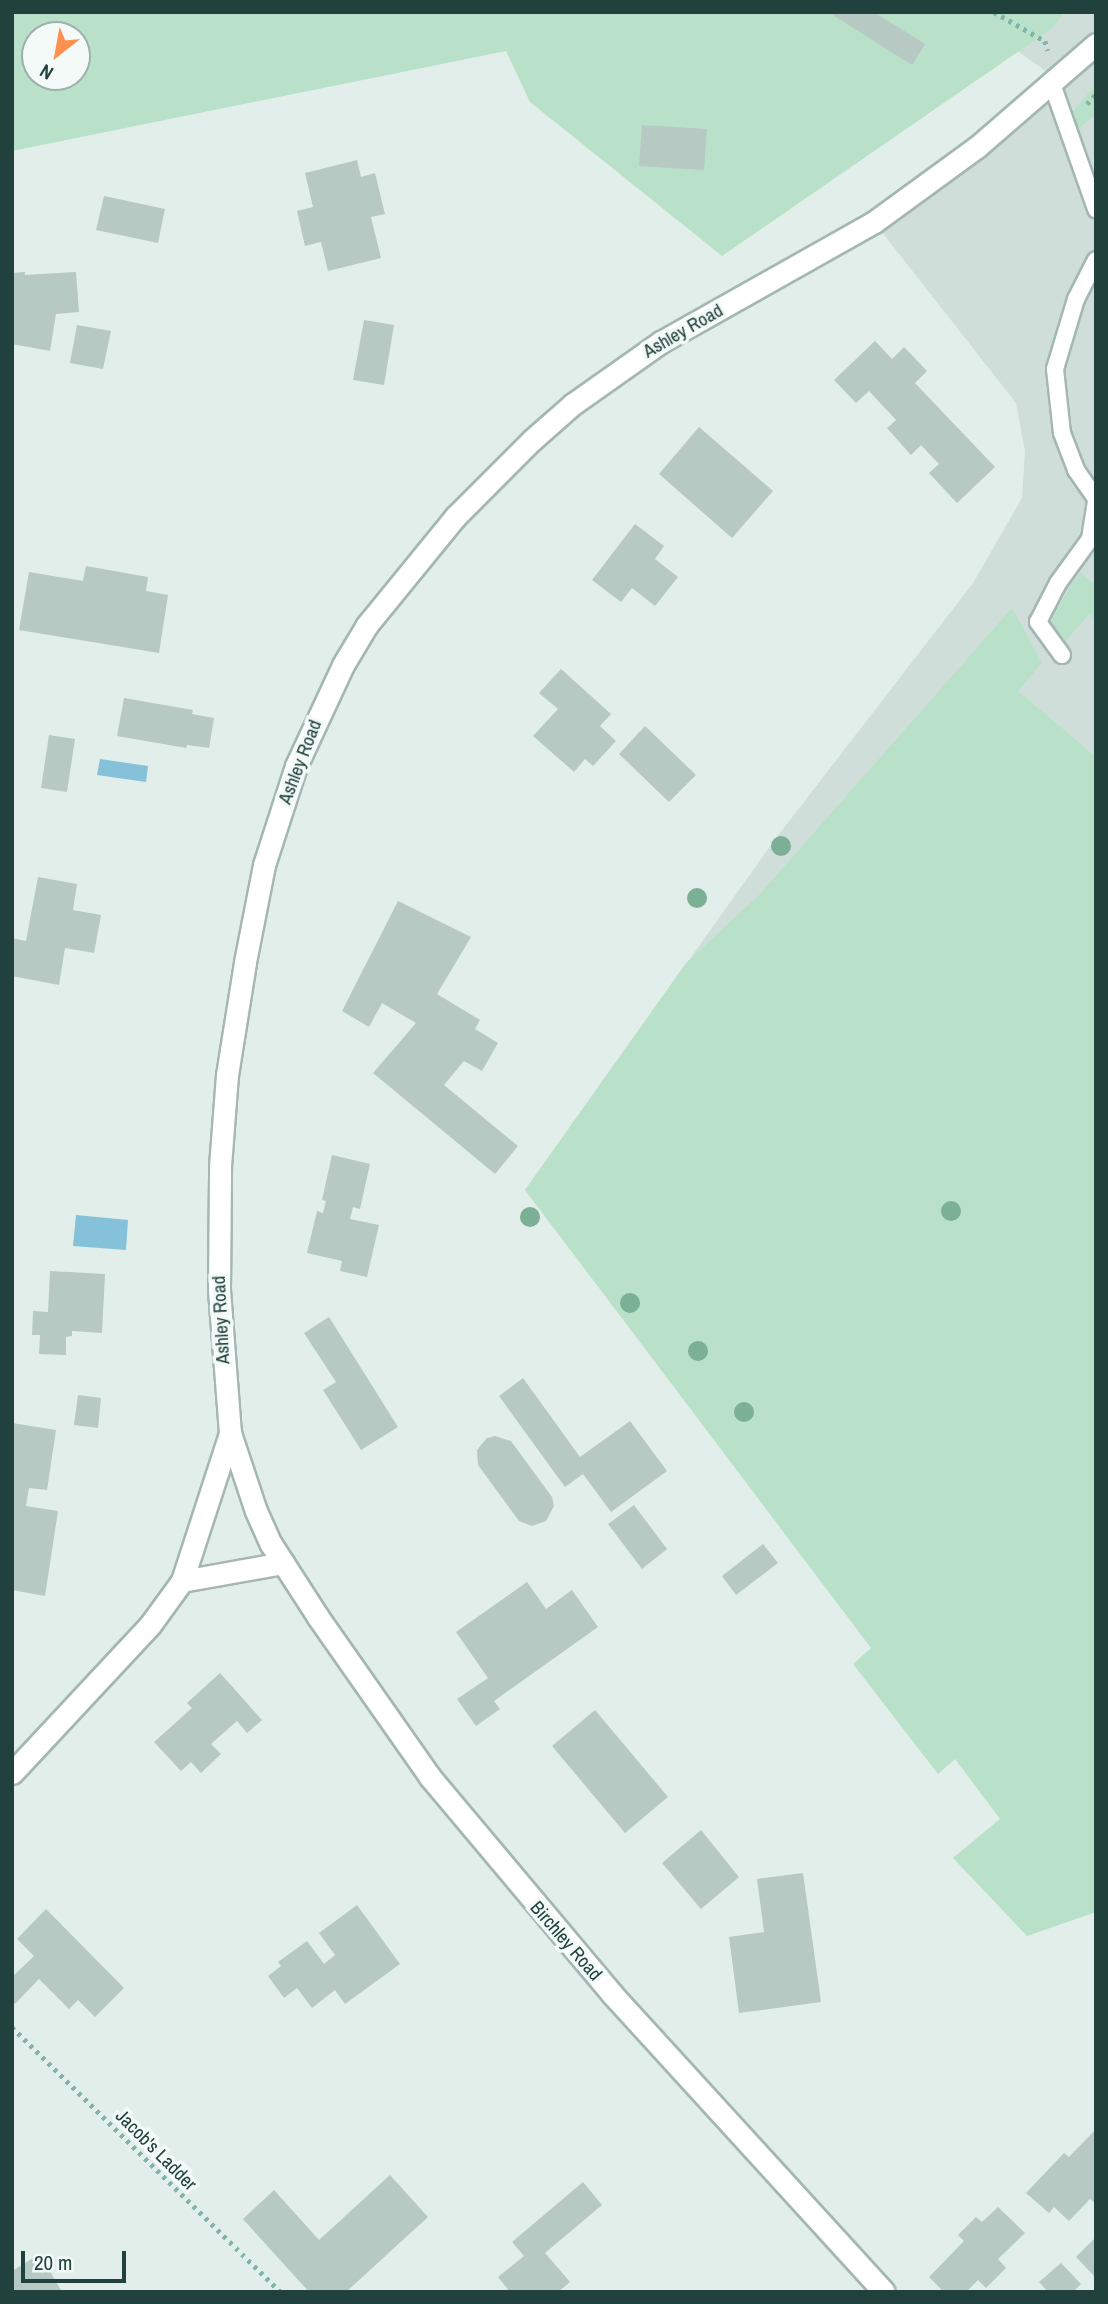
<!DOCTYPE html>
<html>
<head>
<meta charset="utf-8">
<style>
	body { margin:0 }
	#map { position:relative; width:1108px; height:2304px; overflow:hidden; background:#e2eeea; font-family:"Archivo Narrow",sans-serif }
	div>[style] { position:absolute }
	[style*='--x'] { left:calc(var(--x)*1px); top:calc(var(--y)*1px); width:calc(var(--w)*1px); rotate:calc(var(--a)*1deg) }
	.built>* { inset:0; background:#d0ded9 }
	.green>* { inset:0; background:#b9e1c9 }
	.water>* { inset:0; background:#85c1d8 }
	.building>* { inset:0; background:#b7c9c3 }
	.path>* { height:4.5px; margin-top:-2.25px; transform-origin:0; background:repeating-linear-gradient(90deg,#80b4aa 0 3.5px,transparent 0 8.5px) }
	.roads { filter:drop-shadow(2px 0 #a4b7b2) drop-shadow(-2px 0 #a4b7b2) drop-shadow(0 2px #a4b7b2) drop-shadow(0 -2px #a4b7b2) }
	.service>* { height:16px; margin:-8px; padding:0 8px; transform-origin:8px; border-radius:8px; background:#fff }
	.minor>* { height:21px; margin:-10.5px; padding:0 10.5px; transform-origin:10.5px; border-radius:10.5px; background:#fff }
	.trees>* { width:20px; height:20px; margin:-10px; border-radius:50%; background:#7baf96 }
	span { translate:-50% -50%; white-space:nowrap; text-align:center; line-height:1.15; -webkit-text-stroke:7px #f3faf7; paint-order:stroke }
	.street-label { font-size:19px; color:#20413c }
	.frame { position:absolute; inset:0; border:14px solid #20413c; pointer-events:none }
	.north { position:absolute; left:21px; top:21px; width:70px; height:70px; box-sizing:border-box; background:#f3faf7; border:2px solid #9fb0ac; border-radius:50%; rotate:211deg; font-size:19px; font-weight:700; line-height:28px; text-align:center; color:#20413c }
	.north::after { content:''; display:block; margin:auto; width:24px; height:32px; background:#fe9050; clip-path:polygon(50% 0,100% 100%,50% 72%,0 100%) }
	.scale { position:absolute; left:21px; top:2251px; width:105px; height:32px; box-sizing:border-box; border:4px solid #20413c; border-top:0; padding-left:9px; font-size:21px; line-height:24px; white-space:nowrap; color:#20413c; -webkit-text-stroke:5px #f3faf7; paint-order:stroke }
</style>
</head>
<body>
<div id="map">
	<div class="built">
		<i style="clip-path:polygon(962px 12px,1096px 12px,1096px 1909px,525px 1190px,773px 842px,973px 583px,1022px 498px,1025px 451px,1016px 403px,874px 222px,1057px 79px)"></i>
	</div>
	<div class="green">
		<i style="clip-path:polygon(evenodd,12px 12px,1065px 12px,1051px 29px,722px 256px,530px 102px,506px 51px,12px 151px,12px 12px,35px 35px,77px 35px,77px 77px,35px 77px,35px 35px)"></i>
		<i style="clip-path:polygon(1096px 84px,1096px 114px,1079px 128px,1070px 115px)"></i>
		<i style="clip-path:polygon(1081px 573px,1096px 585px,1096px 620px,1089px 614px,1066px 641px,1051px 622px,1071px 584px)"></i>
		<i style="clip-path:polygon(1012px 608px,1042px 663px,1018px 691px,1096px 757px,1096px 1912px,1027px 1936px,953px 1858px,1000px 1819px,955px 1759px,938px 1774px,853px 1664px,871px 1648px,525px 1190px,686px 963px,759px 895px)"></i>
	</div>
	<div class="water">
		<i style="clip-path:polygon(100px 759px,148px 766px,146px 782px,97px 775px)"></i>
		<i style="clip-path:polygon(76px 1215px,128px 1220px,126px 1250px,73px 1246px)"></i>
	</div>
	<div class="building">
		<i style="clip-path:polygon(828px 12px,874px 12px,925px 44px,912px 65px)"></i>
		<i style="clip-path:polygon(642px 125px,707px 129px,704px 170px,639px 166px)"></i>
		<i style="clip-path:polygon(357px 160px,361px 177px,375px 173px,385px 214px,371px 217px,381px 258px,328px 271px,321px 242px,305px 246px,297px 211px,313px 207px,305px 173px)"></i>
		<i style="clip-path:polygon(104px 196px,165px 209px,158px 243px,96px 230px)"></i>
		<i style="clip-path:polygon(25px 272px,25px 275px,76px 272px,79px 312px,56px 314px,50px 351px,12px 344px,12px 273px)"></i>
		<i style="clip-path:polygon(364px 320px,394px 325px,384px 385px,353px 380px)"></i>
		<i style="clip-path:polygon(77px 325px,111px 331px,103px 369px,70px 363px)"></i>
		<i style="clip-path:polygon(875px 341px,892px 359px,904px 347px,927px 371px,915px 383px,995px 467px,957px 503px,929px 473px,939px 464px,921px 445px,911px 455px,887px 428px,896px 420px,869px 391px,856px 403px,834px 380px)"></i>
		<i style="clip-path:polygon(699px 427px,773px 491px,732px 538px,659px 474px)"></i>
		<i style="clip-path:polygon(635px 524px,664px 546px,655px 559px,678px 577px,655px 606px,632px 588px,621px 602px,592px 580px)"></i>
		<i style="clip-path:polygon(86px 566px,148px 577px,146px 591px,168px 595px,159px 653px,19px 630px,29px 572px,83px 581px)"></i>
		<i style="clip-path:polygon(561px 669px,611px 714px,600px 726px,616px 741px,593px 766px,585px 759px,574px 772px,533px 736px,558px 709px,539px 693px)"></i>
		<i style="clip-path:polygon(124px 698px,193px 710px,192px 714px,214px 718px,209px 748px,187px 745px,186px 748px,117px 736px)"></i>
		<i style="clip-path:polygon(645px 726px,696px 775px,669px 802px,619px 754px)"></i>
		<i style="clip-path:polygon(49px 735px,75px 739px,67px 792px,41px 788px)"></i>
		<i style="clip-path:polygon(38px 877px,77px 884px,73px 910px,101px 915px,94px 953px,65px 948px,59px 985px,12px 976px,12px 938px,26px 941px)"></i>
		<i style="clip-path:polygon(398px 901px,471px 937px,437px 994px,480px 1020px,475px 1029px,498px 1043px,482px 1071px,464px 1061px,444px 1085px,518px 1146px,495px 1174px,373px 1073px,416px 1023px,382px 1003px,369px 1027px,342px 1011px)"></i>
		<i style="clip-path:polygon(332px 1155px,370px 1164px,360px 1209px,353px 1207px,350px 1219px,379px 1225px,367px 1277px,340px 1271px,342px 1261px,307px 1253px,317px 1211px,323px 1213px,326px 1201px,322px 1200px)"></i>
		<i style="clip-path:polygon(50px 1271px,105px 1274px,102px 1333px,72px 1331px,72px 1336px,66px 1337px,66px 1355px,39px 1354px,40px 1335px,32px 1335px,33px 1311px,48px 1312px)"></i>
		<i style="clip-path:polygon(329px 1317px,398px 1427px,361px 1450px,323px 1390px,336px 1382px,304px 1333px)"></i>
		<i style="clip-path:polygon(523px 1378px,580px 1457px,630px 1421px,667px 1471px,611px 1512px,583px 1474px,565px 1487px,499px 1396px)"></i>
		<i style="clip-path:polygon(78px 1395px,101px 1398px,98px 1428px,74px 1425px)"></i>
		<i style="clip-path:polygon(12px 1423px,56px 1430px,47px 1490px,29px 1488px,26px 1506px,58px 1511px,45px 1596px,12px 1590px)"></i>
		<i style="clip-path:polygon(495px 1436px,511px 1441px,552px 1497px,554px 1506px,546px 1521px,532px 1526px,519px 1521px,478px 1465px,477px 1450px,487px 1438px)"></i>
		<i style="clip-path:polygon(634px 1505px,667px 1549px,642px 1569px,608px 1524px)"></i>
		<i style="clip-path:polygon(763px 1544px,778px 1563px,736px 1595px,722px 1576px)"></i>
		<i style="clip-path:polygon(527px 1582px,546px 1609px,572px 1590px,598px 1627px,494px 1701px,500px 1709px,476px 1726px,457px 1699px,488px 1678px,456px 1632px)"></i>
		<i style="clip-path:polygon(220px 1673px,262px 1720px,247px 1733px,237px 1721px,211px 1744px,221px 1754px,201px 1773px,191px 1762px,181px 1771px,154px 1742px,192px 1708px,187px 1703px)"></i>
		<i style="clip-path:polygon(595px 1710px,668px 1797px,625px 1833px,552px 1746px)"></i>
		<i style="clip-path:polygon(701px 1830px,739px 1877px,701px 1909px,662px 1863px)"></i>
		<i style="clip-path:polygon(803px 1873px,821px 2002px,739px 2013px,729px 1937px,764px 1932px,757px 1879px)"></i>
		<i style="clip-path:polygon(357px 1905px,400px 1964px,345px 2004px,335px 1990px,312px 2008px,297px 1988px,284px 1998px,268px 1976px,281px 1966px,278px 1962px,307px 1941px,324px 1964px,335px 1955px,319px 1933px)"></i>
		<i style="clip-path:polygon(46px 1909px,124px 1988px,95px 2017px,78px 2000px,69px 2009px,39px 1979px,15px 2004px,12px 2001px,12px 1977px,34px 1956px,17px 1939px)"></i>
		<i style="clip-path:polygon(1096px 2129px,1096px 2204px,1090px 2199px,1069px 2221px,1054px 2207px,1049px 2213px,1026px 2193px,1064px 2153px,1069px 2157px)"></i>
		<i style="clip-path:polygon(390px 2175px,428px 2217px,346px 2292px,309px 2292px,243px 2219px,274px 2190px,319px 2240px)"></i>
		<i style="clip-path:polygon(583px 2182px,602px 2205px,545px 2253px,570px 2282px,558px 2292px,510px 2292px,498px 2277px,524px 2256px,512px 2242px)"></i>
		<i style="clip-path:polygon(998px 2207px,1025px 2233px,998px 2259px,1006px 2268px,986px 2288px,978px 2280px,966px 2292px,944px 2292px,929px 2277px,964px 2241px,958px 2235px,976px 2217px,982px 2222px)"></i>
		<i style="clip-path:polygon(1094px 2239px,1096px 2240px,1096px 2278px,1076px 2257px)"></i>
		<i style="clip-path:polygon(40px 2254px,62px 2292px,12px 2292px,12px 2271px)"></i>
		<i style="clip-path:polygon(1061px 2263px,1081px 2284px,1073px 2292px,1048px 2292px,1039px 2282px)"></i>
	</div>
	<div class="path">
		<i style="--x:994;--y:12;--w:59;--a:29.6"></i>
		<i style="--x:1045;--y:41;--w:10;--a:73"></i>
		<i style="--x:1087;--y:104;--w:13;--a:-48"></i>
		<i style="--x:12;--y:2027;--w:378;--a:44.6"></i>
	</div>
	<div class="roads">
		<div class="service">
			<i style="--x:1052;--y:84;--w:133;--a:70.6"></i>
			<i style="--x:1096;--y:260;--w:44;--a:117.1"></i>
			<i style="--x:1076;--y:299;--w:73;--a:106.7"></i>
			<i style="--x:1055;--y:369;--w:64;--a:83.8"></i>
			<i style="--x:1062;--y:433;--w:40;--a:69"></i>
			<i style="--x:1076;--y:470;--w:35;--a:55"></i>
			<i style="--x:1062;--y:655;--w:41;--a:-126"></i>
			<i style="--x:1038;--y:622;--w:44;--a:-62.9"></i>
			<i style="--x:1058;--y:583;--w:54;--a:-54"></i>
			<i style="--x:1090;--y:539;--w:37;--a:-81"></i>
		</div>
		<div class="minor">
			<i style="--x:230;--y:1433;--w:82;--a:71.6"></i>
			<i style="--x:256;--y:1511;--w:36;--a:66"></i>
			<i style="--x:271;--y:1544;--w:87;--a:57.2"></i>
			<i style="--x:318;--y:1617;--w:195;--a:55"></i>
			<i style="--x:430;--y:1777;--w:283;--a:50"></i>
			<i style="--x:612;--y:1994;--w:403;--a:47.6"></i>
			<i style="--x:182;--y:1581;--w:103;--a:-10.1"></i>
			<i style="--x:12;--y:1773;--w:202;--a:-47"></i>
			<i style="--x:150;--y:1625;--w:54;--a:-54"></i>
			<i style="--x:182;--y:1581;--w:156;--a:-72"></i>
			<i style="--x:230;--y:1433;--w:143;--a:-94.4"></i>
			<i style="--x:219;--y:1290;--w:124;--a:-89.5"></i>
			<i style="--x:220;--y:1166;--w:91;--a:-85.6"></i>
			<i style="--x:227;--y:1075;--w:114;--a:-80.9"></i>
			<i style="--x:245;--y:962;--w:99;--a:-78.9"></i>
			<i style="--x:264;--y:865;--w:104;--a:-72.1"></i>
			<i style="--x:296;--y:766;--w:111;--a:-65"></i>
			<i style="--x:343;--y:665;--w:47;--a:-59"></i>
			<i style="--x:367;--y:625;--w:139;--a:-50.8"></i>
			<i style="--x:455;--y:517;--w:109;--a:-45"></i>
			<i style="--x:532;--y:440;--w:55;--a:-41.3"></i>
			<i style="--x:573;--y:404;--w:108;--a:-35.2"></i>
			<i style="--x:661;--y:342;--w:244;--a:-29.4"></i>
			<i style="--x:874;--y:222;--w:127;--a:-36.1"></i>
			<i style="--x:977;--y:147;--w:157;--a:-40.9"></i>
		</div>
	</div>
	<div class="trees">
		<i style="left:781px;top:846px"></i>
		<i style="left:697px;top:898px"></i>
		<i style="left:951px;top:1211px"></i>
		<i style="left:530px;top:1217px"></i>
		<i style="left:630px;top:1303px"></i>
		<i style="left:698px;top:1351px"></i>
		<i style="left:744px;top:1412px"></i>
	</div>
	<div class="street-label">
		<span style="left:683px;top:331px;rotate:-30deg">Ashley Road</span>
		<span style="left:300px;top:762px;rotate:-69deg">Ashley Road</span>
		<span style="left:221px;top:1320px;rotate:-93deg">Ashley Road</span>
		<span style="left:566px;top:1941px;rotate:49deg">Birchley Road</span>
		<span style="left:156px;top:2150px;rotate:45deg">Jacob's Ladder</span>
	</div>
	<div class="frame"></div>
	<div class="north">N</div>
	<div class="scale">20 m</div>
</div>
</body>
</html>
